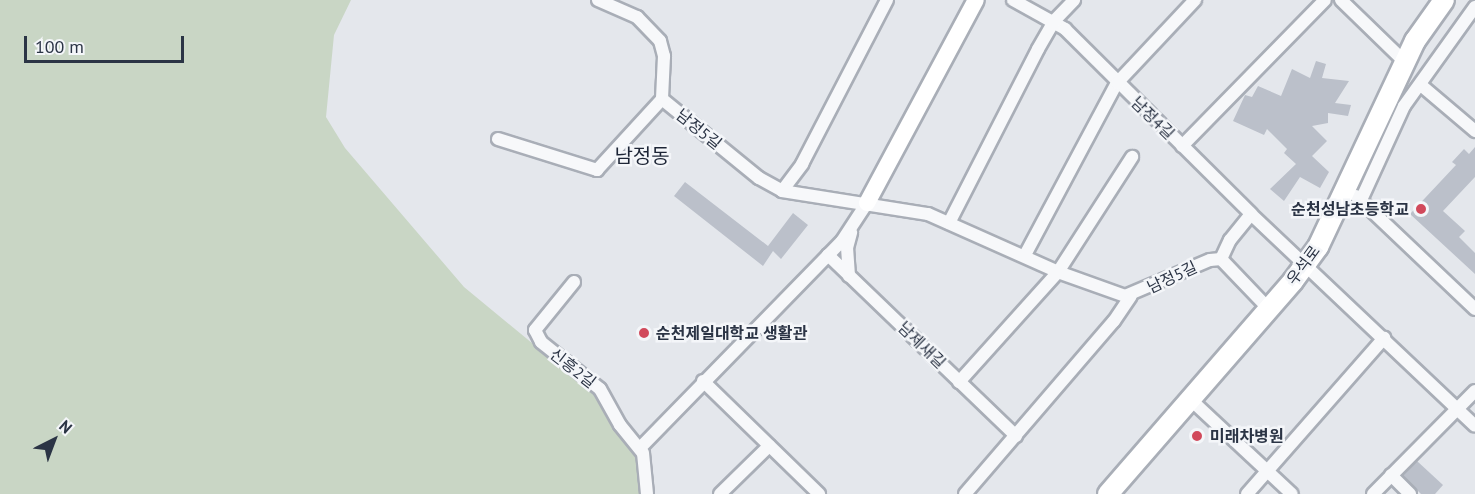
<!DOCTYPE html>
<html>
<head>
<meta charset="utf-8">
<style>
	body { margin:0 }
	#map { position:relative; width:1475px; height:494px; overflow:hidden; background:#e4e7ec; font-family:"PT Sans","Noto Sans KR",sans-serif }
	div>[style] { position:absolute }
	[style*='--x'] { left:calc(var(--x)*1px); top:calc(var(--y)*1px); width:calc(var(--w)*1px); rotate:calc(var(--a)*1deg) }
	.green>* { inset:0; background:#c9d6c5 }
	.building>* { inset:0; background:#bbc0ca }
	.roads { filter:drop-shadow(2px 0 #a9aeb7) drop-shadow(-2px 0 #a9aeb7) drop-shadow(0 2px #a9aeb7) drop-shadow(0 -2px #a9aeb7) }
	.street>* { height:12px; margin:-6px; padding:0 6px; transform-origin:6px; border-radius:6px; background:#f7f8fa }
	.secondary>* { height:16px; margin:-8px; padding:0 8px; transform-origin:8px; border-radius:8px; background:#fff }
	.primary>* { height:20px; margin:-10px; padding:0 10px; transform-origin:10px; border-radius:10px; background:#fff }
	.dots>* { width:16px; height:16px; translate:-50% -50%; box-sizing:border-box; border:3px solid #f4f6f9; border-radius:50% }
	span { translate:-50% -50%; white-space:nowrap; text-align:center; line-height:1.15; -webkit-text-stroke:5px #f4f6f9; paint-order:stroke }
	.street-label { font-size:16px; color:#2b3445 }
	.poi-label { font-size:16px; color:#2b3445; font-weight:700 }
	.right { translate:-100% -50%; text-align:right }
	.left { translate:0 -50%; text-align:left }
	.quarter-label { font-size:20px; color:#1d2536 }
	.north { position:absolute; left:24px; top:410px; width:60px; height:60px; -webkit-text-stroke:4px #f4f6f9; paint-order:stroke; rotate:42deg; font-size:16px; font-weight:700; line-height:24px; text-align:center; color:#2b3445 }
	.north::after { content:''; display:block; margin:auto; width:21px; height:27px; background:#2b3445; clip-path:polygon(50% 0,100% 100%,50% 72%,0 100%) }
	.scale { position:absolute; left:24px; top:36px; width:160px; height:27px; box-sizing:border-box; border:3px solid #2b3445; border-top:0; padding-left:8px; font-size:18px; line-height:21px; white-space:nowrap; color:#2b3445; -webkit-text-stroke:4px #f4f6f9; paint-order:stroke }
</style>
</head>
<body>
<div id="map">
	<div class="green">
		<i style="clip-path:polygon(0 0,351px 0,334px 35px,326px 117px,345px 148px,464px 287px,595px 395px,637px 454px,640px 494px,0 494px)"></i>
	</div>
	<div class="building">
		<i style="clip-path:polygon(1316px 61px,1326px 64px,1322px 78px,1349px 81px,1335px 103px,1351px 105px,1348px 116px,1328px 113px,1328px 123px,1312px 126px,1327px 141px,1312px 156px,1329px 172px,1320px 188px,1300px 177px,1284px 201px,1270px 189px,1296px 164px,1284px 153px,1287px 149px,1267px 129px,1264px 135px,1233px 121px,1245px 95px,1252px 97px,1258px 86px,1281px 96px,1292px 69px,1310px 78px)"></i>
		<i style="clip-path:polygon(1475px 147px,1475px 177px,1443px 211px,1465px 231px,1459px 237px,1475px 253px,1475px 274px,1410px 214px,1456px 165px,1452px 162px,1464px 149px,1469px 154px)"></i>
		<i style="clip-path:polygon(685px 182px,768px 246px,793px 213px,808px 225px,781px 259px,773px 251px,763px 266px,674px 196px)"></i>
		<i style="clip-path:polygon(1417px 461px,1443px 485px,1435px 494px,1421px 494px,1403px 476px)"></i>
	</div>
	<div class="roads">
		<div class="street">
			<i style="--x:598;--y:0;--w:43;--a:23.6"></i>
			<i style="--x:637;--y:17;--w:33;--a:46"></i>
			<i style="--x:660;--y:41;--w:16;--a:75"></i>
			<i style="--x:664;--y:56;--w:43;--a:92.7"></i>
			<i style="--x:1013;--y:0;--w:60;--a:29.1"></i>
			<i style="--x:1065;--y:29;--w:262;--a:44.8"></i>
			<i style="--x:1251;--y:214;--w:308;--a:43.4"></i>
			<i style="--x:1341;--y:0;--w:91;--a:44.1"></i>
			<i style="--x:1422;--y:86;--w:70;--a:40.3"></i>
			<i style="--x:498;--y:139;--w:104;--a:17.4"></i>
			<i style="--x:597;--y:170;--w:96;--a:-47.5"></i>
			<i style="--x:662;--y:99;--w:125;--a:39.2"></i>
			<i style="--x:759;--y:178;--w:26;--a:29"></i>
			<i style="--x:782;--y:191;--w:148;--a:9"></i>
			<i style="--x:928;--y:214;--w:142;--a:24"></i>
			<i style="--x:1058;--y:272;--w:71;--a:19.7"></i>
			<i style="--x:1125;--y:296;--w:92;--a:-23"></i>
			<i style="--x:1210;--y:260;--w:11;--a:-5"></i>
			<i style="--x:1221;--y:259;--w:69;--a:46.2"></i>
			<i style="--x:1182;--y:146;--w:204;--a:-45.6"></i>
			<i style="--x:782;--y:191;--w:34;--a:-53"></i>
			<i style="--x:802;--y:164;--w:185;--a:-62.6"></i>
			<i style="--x:1356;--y:196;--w:164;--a:43.5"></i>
			<i style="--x:1361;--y:200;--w:103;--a:-65.4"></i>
			<i style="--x:1404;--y:106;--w:122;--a:-54.4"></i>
			<i style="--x:949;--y:223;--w:195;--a:-62.9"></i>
			<i style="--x:1038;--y:49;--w:32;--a:-60"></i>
			<i style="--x:1054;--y:21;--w:29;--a:-46"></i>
			<i style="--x:828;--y:255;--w:261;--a:43.9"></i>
			<i style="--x:1025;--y:255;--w:195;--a:-61.9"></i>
			<i style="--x:1117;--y:83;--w:114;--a:-46.8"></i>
			<i style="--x:1221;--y:259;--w:21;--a:-65"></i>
			<i style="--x:1230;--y:240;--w:33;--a:-51"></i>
			<i style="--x:849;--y:276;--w:28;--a:-94"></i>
			<i style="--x:847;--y:248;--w:16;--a:-75"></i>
			<i style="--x:574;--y:282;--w:62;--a:129.1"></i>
			<i style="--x:535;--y:330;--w:13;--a:63"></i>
			<i style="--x:541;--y:342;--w:75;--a:38.5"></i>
			<i style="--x:600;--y:389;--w:41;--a:60.9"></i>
			<i style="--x:620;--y:425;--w:36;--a:51"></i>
			<i style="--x:643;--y:453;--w:41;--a:84.4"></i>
			<i style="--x:703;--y:381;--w:162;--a:44.2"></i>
			<i style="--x:959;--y:382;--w:148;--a:-48"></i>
			<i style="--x:1058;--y:272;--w:137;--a:-57.2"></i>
			<i style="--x:1190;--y:399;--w:139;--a:43"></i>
			<i style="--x:640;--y:448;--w:289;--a:-45.7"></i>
			<i style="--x:842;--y:241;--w:45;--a:-56.7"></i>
			<i style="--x:1391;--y:475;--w:27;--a:45"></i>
			<i style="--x:720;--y:494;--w:69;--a:-44.4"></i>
			<i style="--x:965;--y:494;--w:228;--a:-49.3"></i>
			<i style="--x:1114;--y:321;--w:30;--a:-56"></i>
			<i style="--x:1247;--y:494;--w:208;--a:-48.7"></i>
			<i style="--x:1373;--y:494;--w:145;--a:-45.3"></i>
		</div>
		<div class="secondary">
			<i style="--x:867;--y:203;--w:230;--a:-61.8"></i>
		</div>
		<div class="primary">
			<i style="--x:1108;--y:494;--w:282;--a:-49"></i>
			<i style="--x:1293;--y:281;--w:42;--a:-53.7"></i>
			<i style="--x:1318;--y:247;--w:228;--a:-64.8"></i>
			<i style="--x:1415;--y:41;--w:50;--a:-54.7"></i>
		</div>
	</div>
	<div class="dots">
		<i style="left:1421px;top:209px;background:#d1495b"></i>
		<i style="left:644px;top:333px;background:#d1495b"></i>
		<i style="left:1197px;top:436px;background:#d1495b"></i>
	</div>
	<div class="street-label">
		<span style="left:1153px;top:118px;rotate:44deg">남정4길</span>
		<span style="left:699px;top:129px;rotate:39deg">남정5길</span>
		<span style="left:1303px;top:265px;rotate:-54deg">우석로</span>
		<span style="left:1172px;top:277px;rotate:-25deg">남정5길</span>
		<span style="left:922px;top:345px;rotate:44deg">남제새길</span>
		<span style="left:573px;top:368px;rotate:38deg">신흥2길</span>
	</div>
	<div class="poi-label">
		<span class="right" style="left:1409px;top:209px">순천성남초등학교</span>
		<span class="left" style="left:656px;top:333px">순천제일대학교 생활관</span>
		<span class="left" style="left:1210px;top:436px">미래차병원</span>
	</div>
	<div class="quarter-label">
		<span style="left:642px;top:156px">남정동</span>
	</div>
	<div class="north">N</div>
	<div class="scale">100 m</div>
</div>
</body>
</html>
